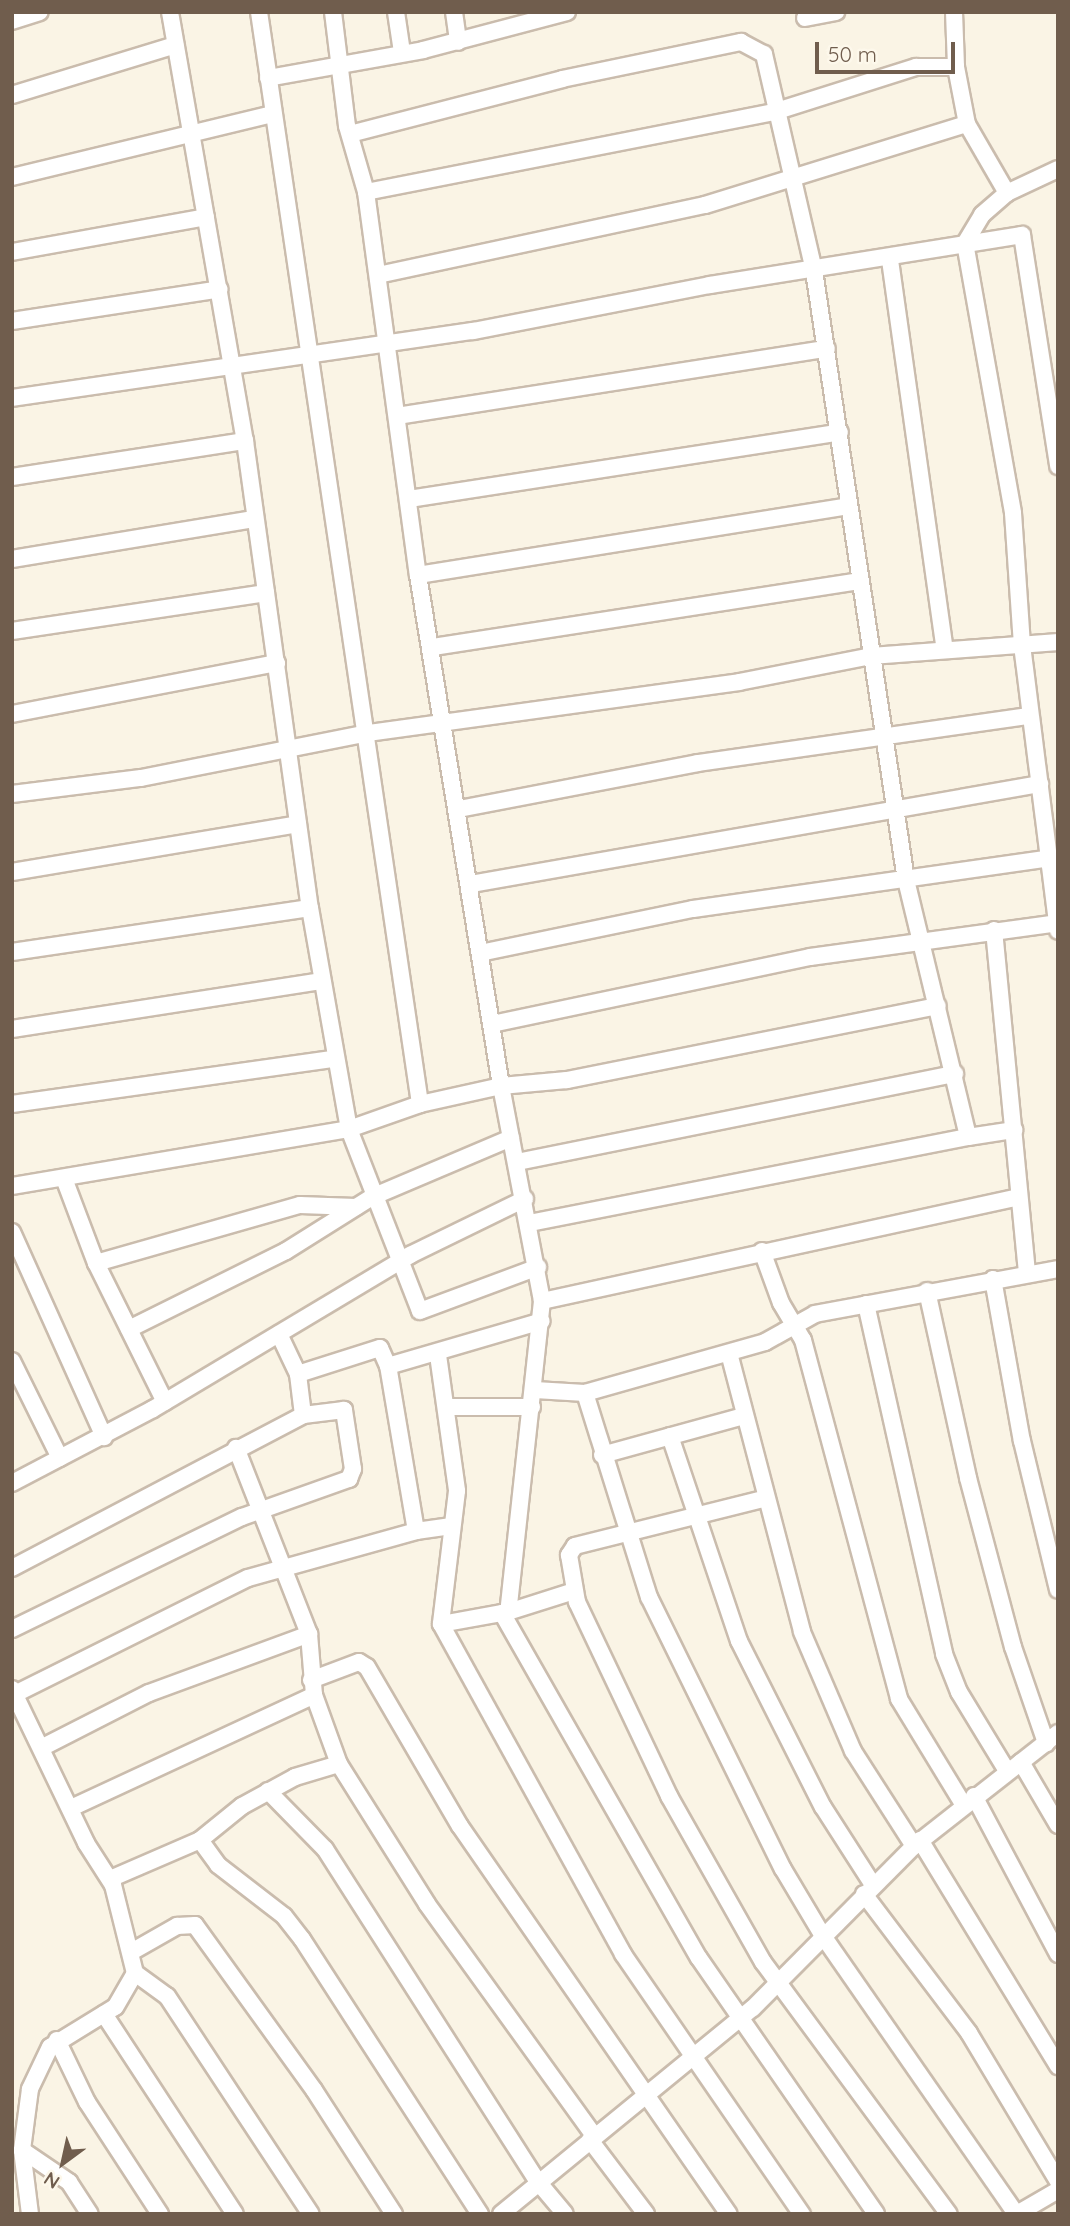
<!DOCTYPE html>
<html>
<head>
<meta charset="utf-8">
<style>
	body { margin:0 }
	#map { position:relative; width:1070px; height:2226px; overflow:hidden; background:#faf4e5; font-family:Quicksand,sans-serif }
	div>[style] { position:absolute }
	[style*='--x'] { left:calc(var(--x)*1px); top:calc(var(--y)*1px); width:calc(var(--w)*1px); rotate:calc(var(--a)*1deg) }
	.roads { filter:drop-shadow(2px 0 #cabcad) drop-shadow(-2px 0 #cabcad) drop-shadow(0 2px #cabcad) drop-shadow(0 -2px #cabcad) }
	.minor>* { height:16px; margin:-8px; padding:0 8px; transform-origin:8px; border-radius:8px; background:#fff }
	span { translate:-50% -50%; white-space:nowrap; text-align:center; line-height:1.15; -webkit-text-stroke:7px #fdf8eb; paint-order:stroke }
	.frame { position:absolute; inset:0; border:14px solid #705d4d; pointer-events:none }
	.north { position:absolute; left:28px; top:2128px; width:70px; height:70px; -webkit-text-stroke:5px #fdf8eb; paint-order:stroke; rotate:213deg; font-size:19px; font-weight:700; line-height:28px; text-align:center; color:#705d4d }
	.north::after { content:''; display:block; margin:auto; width:24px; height:32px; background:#705d4d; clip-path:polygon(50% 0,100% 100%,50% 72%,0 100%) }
	.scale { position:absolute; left:815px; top:42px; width:140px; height:32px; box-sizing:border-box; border:4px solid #705d4d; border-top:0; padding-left:9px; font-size:21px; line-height:24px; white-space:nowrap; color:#705d4d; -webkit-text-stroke:5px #fdf8eb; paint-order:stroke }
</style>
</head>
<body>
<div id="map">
	<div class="roads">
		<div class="minor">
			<i style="--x:170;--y:12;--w:436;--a:80.1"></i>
			<i style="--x:245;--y:441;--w:472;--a:82.1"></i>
			<i style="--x:310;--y:908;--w:224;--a:80"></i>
			<i style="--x:349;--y:1129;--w:195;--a:68.7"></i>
			<i style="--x:420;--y:1311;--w:126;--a:-20.4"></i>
			<i style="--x:259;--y:12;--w:1104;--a:81.61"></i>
			<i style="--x:333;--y:12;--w:115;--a:83"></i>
			<i style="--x:347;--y:126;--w:69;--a:73.9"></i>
			<i style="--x:366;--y:192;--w:387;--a:82.3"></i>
			<i style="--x:418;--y:575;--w:518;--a:80.77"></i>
			<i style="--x:501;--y:1086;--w:219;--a:79.2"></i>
			<i style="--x:542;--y:1301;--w:313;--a:96.2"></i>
			<i style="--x:396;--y:12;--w:40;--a:81.5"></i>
			<i style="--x:454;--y:12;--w:30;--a:82"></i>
			<i style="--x:954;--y:12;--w:55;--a:87.9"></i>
			<i style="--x:805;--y:18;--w:32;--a:-11"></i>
			<i style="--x:12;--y:21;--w:29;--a:-18"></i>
			<i style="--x:268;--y:78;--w:158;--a:-10.2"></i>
			<i style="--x:423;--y:50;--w:149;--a:-14.8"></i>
			<i style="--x:12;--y:95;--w:171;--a:-17"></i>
			<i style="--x:350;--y:134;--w:219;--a:-14.5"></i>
			<i style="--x:562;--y:79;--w:183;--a:-11.7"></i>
			<i style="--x:741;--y:42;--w:26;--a:28"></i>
			<i style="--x:764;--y:54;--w:223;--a:77"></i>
			<i style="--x:814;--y:271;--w:616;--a:81.41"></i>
			<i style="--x:906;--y:880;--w:264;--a:76.4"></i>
			<i style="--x:968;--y:1137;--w:446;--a:168.9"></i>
			<i style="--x:1058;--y:169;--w:56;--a:154.8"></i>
			<i style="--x:1007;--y:193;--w:33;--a:139"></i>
			<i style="--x:982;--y:215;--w:33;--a:121"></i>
			<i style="--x:965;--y:243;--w:274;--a:79.9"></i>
			<i style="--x:1013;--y:513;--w:132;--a:86.1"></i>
			<i style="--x:1022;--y:645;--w:288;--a:82.8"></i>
			<i style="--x:12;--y:177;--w:268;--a:-13.6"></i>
			<i style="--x:366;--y:192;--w:419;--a:-11.1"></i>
			<i style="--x:777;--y:111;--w:146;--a:-17.6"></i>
			<i style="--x:916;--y:67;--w:40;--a:0"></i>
			<i style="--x:956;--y:67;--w:58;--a:79.1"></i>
			<i style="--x:967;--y:124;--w:80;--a:59.9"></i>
			<i style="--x:12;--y:252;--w:197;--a:-10.2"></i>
			<i style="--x:890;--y:260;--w:393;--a:82"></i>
			<i style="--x:378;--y:275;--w:334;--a:-12.1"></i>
			<i style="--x:705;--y:205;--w:274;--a:-17.2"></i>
			<i style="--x:12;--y:321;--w:210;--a:-8.7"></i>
			<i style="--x:12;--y:398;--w:466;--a:-8.3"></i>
			<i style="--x:473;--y:331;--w:241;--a:-11"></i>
			<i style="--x:710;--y:285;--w:316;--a:-9.1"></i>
			<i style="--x:1022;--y:235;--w:234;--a:81.1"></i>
			<i style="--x:397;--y:416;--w:435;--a:-8.9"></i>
			<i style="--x:12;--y:477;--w:236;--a:-8.8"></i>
			<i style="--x:409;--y:499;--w:436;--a:-8.8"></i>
			<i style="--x:12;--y:559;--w:245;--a:-9.4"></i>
			<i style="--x:418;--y:575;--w:436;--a:-9.1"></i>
			<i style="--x:12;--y:631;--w:257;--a:-8.5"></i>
			<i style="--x:433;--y:647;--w:431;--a:-8.8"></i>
			<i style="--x:12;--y:714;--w:270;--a:-10.9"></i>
			<i style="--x:12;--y:794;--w:130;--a:-7.1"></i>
			<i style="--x:141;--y:778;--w:231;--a:-11.2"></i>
			<i style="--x:368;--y:733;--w:374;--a:-7.8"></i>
			<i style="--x:739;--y:682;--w:135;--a:-11.1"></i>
			<i style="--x:871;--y:656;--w:188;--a:-4.3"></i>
			<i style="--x:459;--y:809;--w:243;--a:-10.9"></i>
			<i style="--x:698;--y:763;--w:335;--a:-8.1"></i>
			<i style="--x:12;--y:872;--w:290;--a:-9.5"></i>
			<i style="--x:471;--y:884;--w:578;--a:-9.97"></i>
			<i style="--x:994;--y:930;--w:345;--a:84.5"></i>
			<i style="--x:12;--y:952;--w:301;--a:-8.4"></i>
			<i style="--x:480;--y:953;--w:217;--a:-11.7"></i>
			<i style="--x:693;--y:909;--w:361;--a:-8.1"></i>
			<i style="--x:492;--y:1024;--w:325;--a:-11.9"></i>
			<i style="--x:810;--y:957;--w:249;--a:-7.8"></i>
			<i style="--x:12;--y:1029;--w:314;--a:-8.8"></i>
			<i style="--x:12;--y:1104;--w:325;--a:-8"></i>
			<i style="--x:968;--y:1137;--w:47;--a:-8.7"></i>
			<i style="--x:517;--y:1162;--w:447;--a:-11.4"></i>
			<i style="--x:65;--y:1181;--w:88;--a:69.3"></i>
			<i style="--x:96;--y:1263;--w:155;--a:63.6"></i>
			<i style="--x:12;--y:1186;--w:342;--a:-9.6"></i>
			<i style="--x:349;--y:1129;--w:75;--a:-19.4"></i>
			<i style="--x:420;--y:1104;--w:83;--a:-12.5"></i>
			<i style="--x:501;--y:1086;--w:66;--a:-5.2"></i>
			<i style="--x:567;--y:1080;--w:378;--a:-11.3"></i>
			<i style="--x:12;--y:1232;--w:225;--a:65.8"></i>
			<i style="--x:762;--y:1251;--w:55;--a:69.9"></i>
			<i style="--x:781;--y:1303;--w:43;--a:59.3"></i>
			<i style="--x:803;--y:1340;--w:372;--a:75"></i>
			<i style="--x:899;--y:1699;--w:123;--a:58.6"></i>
			<i style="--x:96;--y:1263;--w:212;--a:-15.9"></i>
			<i style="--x:300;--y:1205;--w:56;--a:2"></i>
			<i style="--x:993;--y:1279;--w:165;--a:79.9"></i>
			<i style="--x:1022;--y:1441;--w:153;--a:76.4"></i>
			<i style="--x:927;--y:1291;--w:191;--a:77.6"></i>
			<i style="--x:968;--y:1478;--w:175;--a:75.1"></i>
			<i style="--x:1013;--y:1647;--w:102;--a:71"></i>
			<i style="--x:542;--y:1301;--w:488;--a:-12.3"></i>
			<i style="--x:866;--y:1304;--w:359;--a:77.4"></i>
			<i style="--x:944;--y:1654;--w:41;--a:68.5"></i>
			<i style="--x:959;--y:1692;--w:92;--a:58.7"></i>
			<i style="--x:129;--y:1329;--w:175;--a:-26.4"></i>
			<i style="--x:286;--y:1251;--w:102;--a:-32.1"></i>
			<i style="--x:372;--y:1197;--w:151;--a:-23"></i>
			<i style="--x:279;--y:1334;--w:44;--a:64.6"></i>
			<i style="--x:298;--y:1374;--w:86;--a:-17.6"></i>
			<i style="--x:380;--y:1348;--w:20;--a:66"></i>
			<i style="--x:388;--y:1366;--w:160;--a:-16.3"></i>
			<i style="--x:729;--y:1353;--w:288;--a:75.3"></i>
			<i style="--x:802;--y:1632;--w:129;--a:66.8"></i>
			<i style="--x:853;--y:1751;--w:113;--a:57.3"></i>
			<i style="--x:438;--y:1355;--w:137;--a:82"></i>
			<i style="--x:457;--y:1491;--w:134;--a:96.9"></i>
			<i style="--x:441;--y:1624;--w:377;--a:61.1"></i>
			<i style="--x:623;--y:1954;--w:316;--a:55.5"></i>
			<i style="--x:12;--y:1361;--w:108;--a:63.7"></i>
			<i style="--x:535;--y:1390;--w:50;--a:3.4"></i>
			<i style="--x:585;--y:1393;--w:187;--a:-15.8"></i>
			<i style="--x:765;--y:1342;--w:57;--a:-29.2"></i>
			<i style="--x:815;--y:1314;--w:247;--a:-10.5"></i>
			<i style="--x:585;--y:1393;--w:214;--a:72.6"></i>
			<i style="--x:649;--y:1597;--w:303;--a:63.8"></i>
			<i style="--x:783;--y:1869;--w:78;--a:59.2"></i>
			<i style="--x:823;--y:1936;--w:338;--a:55.2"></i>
			<i style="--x:447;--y:1407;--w:85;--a:0"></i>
			<i style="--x:670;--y:1436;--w:216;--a:71.4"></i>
			<i style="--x:739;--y:1641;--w:186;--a:63.2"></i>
			<i style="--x:823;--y:1807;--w:93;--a:57.3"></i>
			<i style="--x:602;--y:1455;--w:147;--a:-15.4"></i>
			<i style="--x:12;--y:1483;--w:159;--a:-27.7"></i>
			<i style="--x:153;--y:1409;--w:300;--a:-30.9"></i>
			<i style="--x:410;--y:1255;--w:128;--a:-26"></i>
			<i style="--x:763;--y:1499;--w:194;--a:166"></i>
			<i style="--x:575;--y:1546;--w:11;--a:124"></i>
			<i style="--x:569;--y:1555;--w:48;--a:80.3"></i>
			<i style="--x:577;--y:1602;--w:215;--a:64.6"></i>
			<i style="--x:669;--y:1796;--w:191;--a:60.5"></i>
			<i style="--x:763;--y:1962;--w:313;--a:53.6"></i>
			<i style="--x:416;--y:1531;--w:34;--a:-8"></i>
			<i style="--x:12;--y:1568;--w:329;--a:-27.7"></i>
			<i style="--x:303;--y:1415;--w:41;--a:-97"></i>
			<i style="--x:502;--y:1613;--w:397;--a:60.3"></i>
			<i style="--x:699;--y:1958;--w:311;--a:55.3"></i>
			<i style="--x:441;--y:1624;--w:68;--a:-10.2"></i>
			<i style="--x:508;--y:1612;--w:69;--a:-17.7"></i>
			<i style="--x:12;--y:1629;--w:256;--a:-26"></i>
			<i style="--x:242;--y:1517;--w:114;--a:-19.6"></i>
			<i style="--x:349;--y:1479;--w:11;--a:-68"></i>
			<i style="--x:353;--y:1469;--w:60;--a:-98.7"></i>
			<i style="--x:344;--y:1410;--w:41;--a:173"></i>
			<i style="--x:309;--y:1634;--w:61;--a:85.3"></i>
			<i style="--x:314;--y:1695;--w:73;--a:70.1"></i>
			<i style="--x:339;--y:1764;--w:165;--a:57.8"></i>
			<i style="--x:427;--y:1904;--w:287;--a:54.2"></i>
			<i style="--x:311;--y:1680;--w:51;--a:-20.6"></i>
			<i style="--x:359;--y:1662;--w:9;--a:32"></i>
			<i style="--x:367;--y:1667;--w:184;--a:59.7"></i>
			<i style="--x:460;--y:1826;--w:472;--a:55.3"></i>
			<i style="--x:12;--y:1689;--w:171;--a:64.3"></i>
			<i style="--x:86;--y:1843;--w:50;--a:57.3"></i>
			<i style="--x:113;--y:1885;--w:91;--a:76"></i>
			<i style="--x:135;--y:1973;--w:39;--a:120"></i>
			<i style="--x:115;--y:2007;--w:76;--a:148.4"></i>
			<i style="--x:50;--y:2047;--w:47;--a:115.5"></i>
			<i style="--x:30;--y:2089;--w:62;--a:97.5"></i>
			<i style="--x:22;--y:2150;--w:64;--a:82.9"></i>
			<i style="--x:15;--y:1694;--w:260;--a:-26.5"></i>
			<i style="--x:248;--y:1578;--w:174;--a:-15.6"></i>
			<i style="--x:416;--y:1531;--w:167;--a:-99.6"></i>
			<i style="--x:43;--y:1747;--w:119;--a:-27"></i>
			<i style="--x:149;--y:1693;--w:171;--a:-20.2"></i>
			<i style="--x:309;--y:1634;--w:200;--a:-111.4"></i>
			<i style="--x:1021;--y:1762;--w:73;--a:59.6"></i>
			<i style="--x:268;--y:1791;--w:81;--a:45.5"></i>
			<i style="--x:325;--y:1849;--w:397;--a:57.4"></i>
			<i style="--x:539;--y:2183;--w:40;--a:50"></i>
			<i style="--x:974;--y:1796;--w:179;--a:62"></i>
			<i style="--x:71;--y:1808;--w:268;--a:-24.9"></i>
			<i style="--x:200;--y:1840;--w:31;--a:54"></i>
			<i style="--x:218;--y:1865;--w:83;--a:37.7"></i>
			<i style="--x:284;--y:1916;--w:29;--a:52"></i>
			<i style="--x:302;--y:1939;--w:328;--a:57.1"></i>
			<i style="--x:920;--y:1840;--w:265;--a:58.6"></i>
			<i style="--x:110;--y:1879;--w:98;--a:-23.4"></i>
			<i style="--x:200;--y:1840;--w:54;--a:-39"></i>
			<i style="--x:242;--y:1806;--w:60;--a:-28.7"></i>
			<i style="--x:295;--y:1777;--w:46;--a:-16.5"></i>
			<i style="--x:864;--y:1894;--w:174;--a:52.9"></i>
			<i style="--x:969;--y:2033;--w:173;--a:59"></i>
			<i style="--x:133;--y:1951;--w:51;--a:-29.6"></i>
			<i style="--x:177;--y:1926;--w:18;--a:-3"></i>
			<i style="--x:195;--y:1925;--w:203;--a:54.2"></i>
			<i style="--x:314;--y:2090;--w:148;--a:57.2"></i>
			<i style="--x:135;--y:1973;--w:39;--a:36"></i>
			<i style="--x:167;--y:1996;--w:261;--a:56.6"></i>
			<i style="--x:104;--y:2014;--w:239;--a:56.8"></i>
			<i style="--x:57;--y:2040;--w:69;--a:64.2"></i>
			<i style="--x:87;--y:2102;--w:134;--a:56.9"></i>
			<i style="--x:590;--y:2140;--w:93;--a:52.9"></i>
			<i style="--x:22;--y:2150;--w:57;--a:34.2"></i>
			<i style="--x:69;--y:2182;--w:38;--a:57"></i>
			<i style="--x:501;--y:2214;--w:325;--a:-39.3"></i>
			<i style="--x:753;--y:2008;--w:228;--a:-45.2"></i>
			<i style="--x:914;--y:1846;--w:183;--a:-38.1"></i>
			<i style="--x:1017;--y:2214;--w:48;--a:-30.3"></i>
		</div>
	</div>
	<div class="frame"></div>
	<div class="north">N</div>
	<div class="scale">50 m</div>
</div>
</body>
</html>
